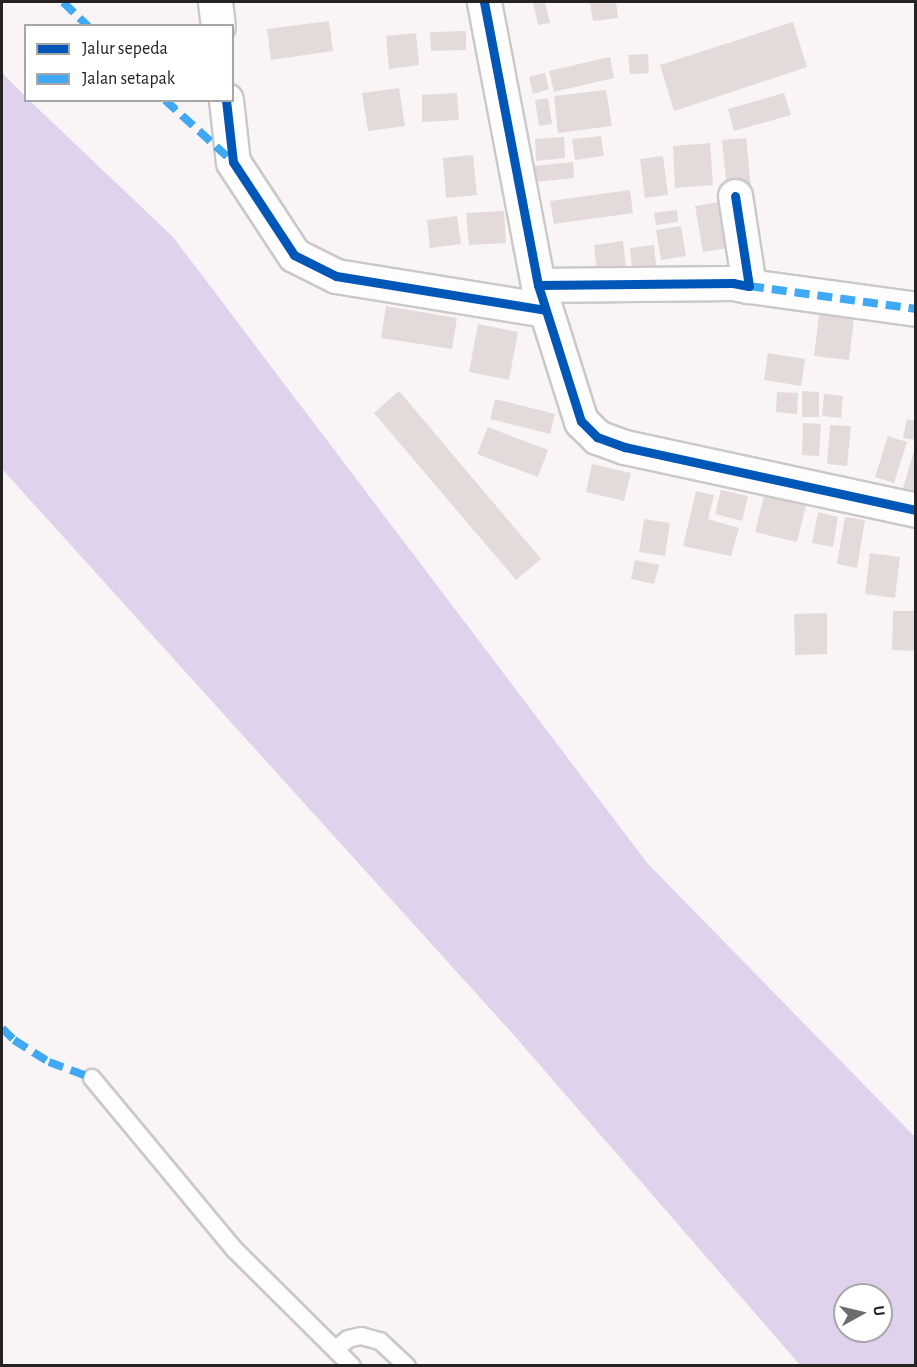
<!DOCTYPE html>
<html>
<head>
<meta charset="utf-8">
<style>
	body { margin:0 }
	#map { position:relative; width:917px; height:1367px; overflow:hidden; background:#f9f4f6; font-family:"Alegreya Sans",sans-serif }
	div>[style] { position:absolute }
	.water>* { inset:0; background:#e0d2ec }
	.building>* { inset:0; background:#e5dada }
	.roads { filter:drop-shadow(2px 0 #cbc8c9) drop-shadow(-2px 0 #cbc8c9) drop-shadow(0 2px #cbc8c9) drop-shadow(0 -2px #cbc8c9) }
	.lane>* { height:16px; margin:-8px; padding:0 8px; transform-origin:8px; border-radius:8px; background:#fefdfe }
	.street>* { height:33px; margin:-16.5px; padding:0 16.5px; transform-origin:16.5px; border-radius:16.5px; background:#fefdfe }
	.quiet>* { height:8px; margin-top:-4px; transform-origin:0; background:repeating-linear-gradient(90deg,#3fa9f5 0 15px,transparent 0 23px) }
	.cycleway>* { height:9px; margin:-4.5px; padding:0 4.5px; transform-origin:4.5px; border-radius:4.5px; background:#0057b8 }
	span { translate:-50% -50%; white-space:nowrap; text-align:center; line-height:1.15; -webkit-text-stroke:4.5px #fff; paint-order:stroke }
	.frame { position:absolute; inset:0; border:3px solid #252223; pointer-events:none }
	.legend { position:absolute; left:24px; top:24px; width:210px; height:78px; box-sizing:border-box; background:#fff; border:2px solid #a8a7a7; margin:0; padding:8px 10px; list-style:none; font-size:18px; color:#252223 }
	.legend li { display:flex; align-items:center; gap:12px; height:30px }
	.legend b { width:30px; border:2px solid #a8a7a7 }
	.north { position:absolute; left:833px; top:1283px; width:60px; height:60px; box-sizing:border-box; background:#fff; border:2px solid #a8a7a7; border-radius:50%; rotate:82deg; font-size:16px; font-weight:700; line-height:24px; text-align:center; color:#252223 }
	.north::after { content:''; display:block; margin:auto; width:21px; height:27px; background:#6f6c6d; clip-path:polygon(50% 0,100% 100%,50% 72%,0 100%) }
</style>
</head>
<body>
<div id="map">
	<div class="water">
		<div style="clip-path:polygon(evenodd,2px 73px,25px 96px,26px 100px,30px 101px,173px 237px,648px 864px,915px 1137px,915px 1365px,800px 1365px,512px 1033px,2px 469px,2px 73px,845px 1295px,881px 1295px,881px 1331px,845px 1331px,845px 1295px)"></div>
	</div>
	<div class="building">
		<div style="clip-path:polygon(533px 2px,545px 2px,550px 23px,538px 25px)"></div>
		<div style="clip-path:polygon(590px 2px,616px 2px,618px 18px,593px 21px)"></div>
		<div style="clip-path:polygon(329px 21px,333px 51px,271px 60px,267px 29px)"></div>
		<div style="clip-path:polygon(793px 22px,807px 67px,674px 111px,660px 65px)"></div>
		<div style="clip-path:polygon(466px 31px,466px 50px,431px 51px,430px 32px)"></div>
		<div style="clip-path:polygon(416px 33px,419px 65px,389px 69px,386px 36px)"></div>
		<div style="clip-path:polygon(648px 54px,649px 73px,630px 74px,628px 55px)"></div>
		<div style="clip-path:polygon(610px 57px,614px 78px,554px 92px,549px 71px)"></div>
		<div style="clip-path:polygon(545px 73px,549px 89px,533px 94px,529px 77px)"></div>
		<div style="clip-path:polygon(399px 88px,405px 126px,368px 131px,362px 93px)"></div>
		<div style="clip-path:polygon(606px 90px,612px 126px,558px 133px,554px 96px)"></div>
		<div style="clip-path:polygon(457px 93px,459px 120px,422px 122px,422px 95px)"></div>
		<div style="clip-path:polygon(784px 93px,791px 115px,734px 131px,728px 109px)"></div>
		<div style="clip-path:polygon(548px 98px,552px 124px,539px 126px,535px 100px)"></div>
		<div style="clip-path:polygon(601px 136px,604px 156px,575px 160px,572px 139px)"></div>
		<div style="clip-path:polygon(564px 137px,565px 158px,536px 161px,535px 139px)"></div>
		<div style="clip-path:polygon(746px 138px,751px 187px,727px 190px,722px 140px)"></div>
		<div style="clip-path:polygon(710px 143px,713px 185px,675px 188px,673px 146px)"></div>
		<div style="clip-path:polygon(473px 155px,477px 195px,446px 198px,443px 158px)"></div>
		<div style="clip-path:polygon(663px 156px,668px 195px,645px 198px,640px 159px)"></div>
		<div style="clip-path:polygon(573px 162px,574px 178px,535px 182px,533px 166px)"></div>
		<div style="clip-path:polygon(630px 190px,633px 213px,554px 224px,550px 201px)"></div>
		<div style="clip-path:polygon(719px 202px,728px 248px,703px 252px,695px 206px)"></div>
		<div style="clip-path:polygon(677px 210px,678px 222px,656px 225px,654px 213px)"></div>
		<div style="clip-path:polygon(504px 211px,506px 243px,469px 245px,466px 213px)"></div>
		<div style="clip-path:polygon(457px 216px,461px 244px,430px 248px,427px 220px)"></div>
		<div style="clip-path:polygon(681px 226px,686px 256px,661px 260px,656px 230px)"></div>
		<div style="clip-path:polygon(623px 241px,627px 277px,598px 280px,594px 245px)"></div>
		<div style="clip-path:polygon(654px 245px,657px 275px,633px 278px,630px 248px)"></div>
		<div style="clip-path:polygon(386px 306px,457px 318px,452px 349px,381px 338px)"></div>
		<div style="clip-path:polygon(819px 315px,854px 319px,849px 360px,814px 356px)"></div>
		<div style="clip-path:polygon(478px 324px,518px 332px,509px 380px,469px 372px)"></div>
		<div style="clip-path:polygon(768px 353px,805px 359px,801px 386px,764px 380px)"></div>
		<div style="clip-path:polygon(399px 391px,541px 559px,516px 580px,374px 413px)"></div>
		<div style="clip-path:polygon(802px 391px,819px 392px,819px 417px,802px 417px)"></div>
		<div style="clip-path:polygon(777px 392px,798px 393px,797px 414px,776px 412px)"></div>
		<div style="clip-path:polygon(824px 394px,843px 396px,841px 418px,822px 416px)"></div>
		<div style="clip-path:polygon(495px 399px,555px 414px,550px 434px,490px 419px)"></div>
		<div style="clip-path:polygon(907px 419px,916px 421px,916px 440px,903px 438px)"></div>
		<div style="clip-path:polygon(803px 423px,821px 424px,819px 456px,802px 455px)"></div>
		<div style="clip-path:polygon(830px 425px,851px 426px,847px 466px,827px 464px)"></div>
		<div style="clip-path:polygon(488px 427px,548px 450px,538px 477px,477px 454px)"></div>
		<div style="clip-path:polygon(888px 436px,907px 442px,894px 483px,875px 477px)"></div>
		<div style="clip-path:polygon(916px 444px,916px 492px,903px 488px)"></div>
		<div style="clip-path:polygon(592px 464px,631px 473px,624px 501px,586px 492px)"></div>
		<div style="clip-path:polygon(721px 490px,748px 496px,742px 521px,715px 514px)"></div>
		<div style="clip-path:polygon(696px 491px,714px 495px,708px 519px,739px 528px,731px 556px,683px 546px)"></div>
		<div style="clip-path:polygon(765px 492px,807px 502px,797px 542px,755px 532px)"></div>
		<div style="clip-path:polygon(818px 512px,838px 517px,833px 547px,812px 543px)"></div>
		<div style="clip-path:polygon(845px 517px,865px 520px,857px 568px,837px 564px)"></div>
		<div style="clip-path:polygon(644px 519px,670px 523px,665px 556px,639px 552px)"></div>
		<div style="clip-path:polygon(870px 553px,900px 557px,895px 598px,865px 594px)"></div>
		<div style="clip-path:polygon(635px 560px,659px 565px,654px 584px,631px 579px)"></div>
		<div style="clip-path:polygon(893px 611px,916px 611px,916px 651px,892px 650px)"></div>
		<div style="clip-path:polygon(827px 613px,827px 654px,795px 655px,794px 614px)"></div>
	</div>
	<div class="roads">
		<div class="lane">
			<div style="left:92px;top:1078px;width:222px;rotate:50.3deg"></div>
			<div style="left:234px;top:1249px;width:166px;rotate:44.8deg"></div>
			<div style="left:337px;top:1348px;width:14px;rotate:-39deg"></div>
			<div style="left:348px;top:1339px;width:13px;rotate:-13deg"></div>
			<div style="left:361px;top:1336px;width:20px;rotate:15deg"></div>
			<div style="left:380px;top:1341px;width:37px;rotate:43deg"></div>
		</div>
		<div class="street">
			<div style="left:215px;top:2px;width:24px;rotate:83deg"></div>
			<div style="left:484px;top:2px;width:288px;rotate:79.2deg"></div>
			<div style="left:538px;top:285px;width:143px;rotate:72.5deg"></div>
			<div style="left:581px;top:421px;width:23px;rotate:45deg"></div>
			<div style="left:597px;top:437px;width:30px;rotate:20deg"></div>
			<div style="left:625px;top:447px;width:298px;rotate:12.2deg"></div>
			<div style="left:226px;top:100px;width:62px;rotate:83.6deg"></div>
			<div style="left:233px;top:162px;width:111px;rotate:56.7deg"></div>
			<div style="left:294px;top:255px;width:47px;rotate:26.6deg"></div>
			<div style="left:336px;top:276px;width:212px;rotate:9.2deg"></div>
			<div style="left:538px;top:285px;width:195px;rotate:-0.6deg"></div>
			<div style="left:733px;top:283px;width:16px;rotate:11deg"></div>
			<div style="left:749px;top:286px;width:91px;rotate:-98.8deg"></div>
			<div style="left:749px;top:286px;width:169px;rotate:7.8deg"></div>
		</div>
	</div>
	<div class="quiet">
		<div style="left:63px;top:2px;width:35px;rotate:44deg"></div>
		<div style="left:165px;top:100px;width:91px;rotate:42.3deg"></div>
		<div style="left:749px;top:286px;width:169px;rotate:7.8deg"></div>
		<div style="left:2px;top:1028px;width:17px;rotate:45deg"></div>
		<div style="left:14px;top:1040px;width:41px;rotate:32.2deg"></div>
		<div style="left:49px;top:1062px;width:46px;rotate:20.4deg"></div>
	</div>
	<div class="cycleway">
		<div style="left:484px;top:2px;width:288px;rotate:79.2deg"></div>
		<div style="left:538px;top:285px;width:143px;rotate:72.5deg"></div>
		<div style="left:581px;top:421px;width:23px;rotate:45deg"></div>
		<div style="left:597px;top:437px;width:30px;rotate:20deg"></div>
		<div style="left:625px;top:447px;width:298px;rotate:12.2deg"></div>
		<div style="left:226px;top:100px;width:62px;rotate:83.6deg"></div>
		<div style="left:233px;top:162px;width:111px;rotate:56.7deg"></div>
		<div style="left:294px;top:255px;width:47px;rotate:26.6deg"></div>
		<div style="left:336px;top:276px;width:212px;rotate:9.2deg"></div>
		<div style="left:538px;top:285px;width:195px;rotate:-0.6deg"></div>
		<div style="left:733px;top:283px;width:16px;rotate:11deg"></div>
		<div style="left:749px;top:286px;width:91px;rotate:-98.8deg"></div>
	</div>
	<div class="frame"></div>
	<ul class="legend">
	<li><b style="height:8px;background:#0057b8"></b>Jalur sepeda</li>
	<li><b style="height:8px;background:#3fa9f5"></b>Jalan setapak</li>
	</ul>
	<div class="north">U</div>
</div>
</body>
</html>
